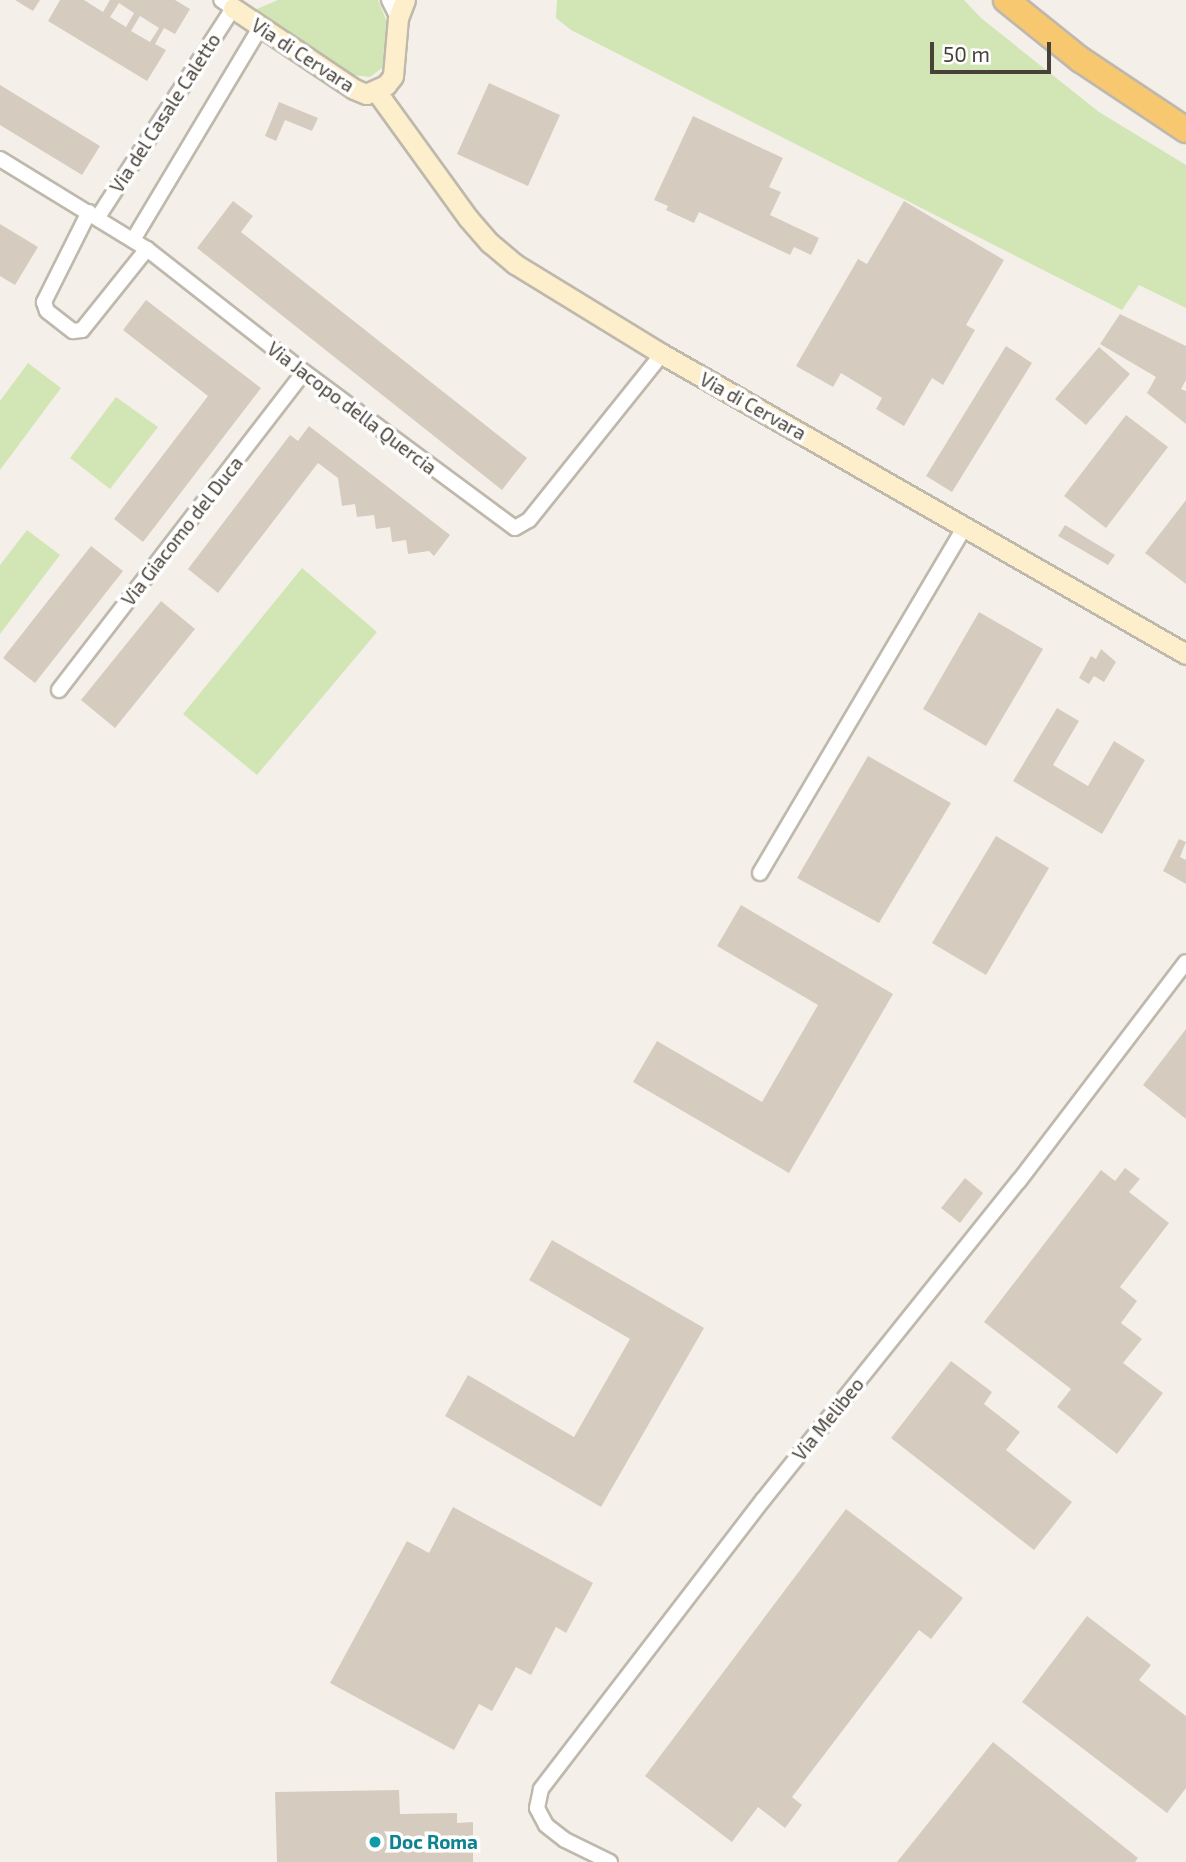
<!DOCTYPE html>
<html>
<head>
<meta charset="utf-8">
<style>
	body { margin:0 }
	#map { position:relative; width:1186px; height:1862px; overflow:hidden; background:#f4f0e9; font-family:"Exo 2",sans-serif }
	div>[style] { position:absolute }
	.green>* { inset:0; background:#d1e6b4 }
	.building>* { inset:0; background:#d5ccbf }
	.roads { filter:drop-shadow(2px 0 #bfb8ac) drop-shadow(-2px 0 #bfb8ac) drop-shadow(0 2px #bfb8ac) drop-shadow(0 -2px #bfb8ac) }
	.street>* { height:14px; margin:-7px; padding:0 7px; transform-origin:7px; border-radius:7px; background:#fff }
	.secondary>* { height:19px; margin:-9.5px; padding:0 9.5px; transform-origin:9.5px; border-radius:9.5px; background:#fdefcb }
	.highway>* { height:24px; margin:-12px; padding:0 12px; transform-origin:12px; border-radius:12px; background:#f8c870 }
	.dots>* { width:19px; height:19px; translate:-50% -50%; box-sizing:border-box; border:4px solid #fff; border-radius:50% }
	span { translate:-50% -50%; white-space:nowrap; text-align:center; line-height:1.15; -webkit-text-stroke:7px #fff; paint-order:stroke }
	.street-label { font-size:19px; color:#474138 }
	.culture-label { font-size:19px; color:#0d838f; font-weight:700 }
	.left { translate:0 -50%; text-align:left }
	.scale { position:absolute; left:930px; top:42px; width:121px; height:32px; box-sizing:border-box; border:4px solid #474138; border-top:0; padding-left:9px; font-size:21px; line-height:24px; white-space:nowrap; color:#474138; -webkit-text-stroke:5px #fff; paint-order:stroke }
</style>
</head>
<body>
<div id="map">
	<div class="green">
		<div style="clip-path:polygon(278px 0,378px 0,389px 27px,386px 61px,382px 68px,370px 77px,352px 75px,252px 11px)"></div>
		<div style="clip-path:polygon(557px 0,964px 0,981px 18px,1099px 112px,1186px 165px,1186px 308px,1139px 285px,1122px 310px,571px 30px,556px 18px)"></div>
		<div style="clip-path:polygon(28px 363px,61px 388px,0 470px,0 401px)"></div>
		<div style="clip-path:polygon(116px 397px,158px 427px,110px 489px,70px 458px)"></div>
		<div style="clip-path:polygon(27px 530px,60px 555px,0 634px,0 565px)"></div>
		<div style="clip-path:polygon(302px 568px,377px 632px,257px 775px,183px 714px)"></div>
	</div>
	<div class="building">
		<div style="clip-path:polygon(15px 0,40px 0,33px 11px)"></div>
		<div style="clip-path:polygon(evenodd,60px 0,84px 0,103px 12px,110px 0,175px 0,190px 9px,175px 34px,164px 28px,155px 44px,166px 50px,147px 81px,48px 21px,60px 0,119px 3px,134px 13px,126px 27px,110px 17px,119px 3px,60px 0,140px 16px,159px 28px,150px 42px,131px 31px,140px 16px)"></div>
		<div style="clip-path:polygon(489px 83px,560px 115px,528px 186px,457px 154px)"></div>
		<div style="clip-path:polygon(0 85px,100px 146px,82px 175px,0 125px)"></div>
		<div style="clip-path:polygon(279px 102px,318px 118px,312px 131px,285px 120px,276px 141px,265px 136px)"></div>
		<div style="clip-path:polygon(693px 116px,783px 158px,769px 187px,781px 192px,770px 215px,819px 238px,811px 255px,794px 247px,790px 255px,699px 212px,694px 223px,666px 210px,668px 206px,654px 200px)"></div>
		<div style="clip-path:polygon(233px 201px,253px 216px,241px 232px,527px 458px,502px 490px,197px 248px)"></div>
		<div style="clip-path:polygon(904px 201px,1004px 260px,966px 325px,975px 330px,943px 385px,932px 378px,904px 426px,876px 409px,882px 398px,841px 373px,833px 387px,796px 366px,858px 259px,867px 264px)"></div>
		<div style="clip-path:polygon(0 224px,38px 247px,15px 285px,0 276px)"></div>
		<div style="clip-path:polygon(146px 300px,261px 388px,143px 542px,114px 519px,208px 396px,123px 330px)"></div>
		<div style="clip-path:polygon(1120px 314px,1186px 346px,1186px 380px,1181px 389px,1186px 391px,1186px 424px,1147px 393px,1156px 377px,1100px 344px)"></div>
		<div style="clip-path:polygon(1006px 346px,1032px 363px,952px 492px,926px 476px)"></div>
		<div style="clip-path:polygon(1099px 347px,1130px 374px,1086px 425px,1055px 399px)"></div>
		<div style="clip-path:polygon(1126px 415px,1168px 447px,1106px 528px,1064px 496px)"></div>
		<div style="clip-path:polygon(309px 426px,450px 535px,434px 556px,429px 551px,408px 554px,406px 540px,392px 542px,390px 527px,376px 529px,374px 515px,357px 517px,355px 504px,342px 506px,338px 478px,318px 463px,218px 593px,188px 569px,290px 435px,298px 441px)"></div>
		<div style="clip-path:polygon(1186px 500px,1186px 584px,1145px 553px)"></div>
		<div style="clip-path:polygon(1065px 525px,1115px 555px,1108px 565px,1058px 536px)"></div>
		<div style="clip-path:polygon(91px 546px,123px 571px,35px 683px,3px 658px)"></div>
		<div style="clip-path:polygon(161px 601px,195px 629px,115px 728px,81px 700px)"></div>
		<div style="clip-path:polygon(979px 612px,1043px 649px,986px 746px,923px 709px)"></div>
		<div style="clip-path:polygon(1101px 649px,1116px 662px,1104px 682px,1094px 676px,1089px 684px,1079px 678px,1091px 656px,1096px 659px)"></div>
		<div style="clip-path:polygon(1057px 708px,1079px 721px,1053px 765px,1088px 786px,1114px 741px,1145px 760px,1102px 834px,1013px 781px)"></div>
		<div style="clip-path:polygon(868px 756px,951px 803px,879px 923px,797px 878px)"></div>
		<div style="clip-path:polygon(996px 836px,1049px 868px,986px 975px,932px 943px)"></div>
		<div style="clip-path:polygon(1179px 839px,1186px 842px,1180px 857px,1186px 860px,1186px 884px,1163px 871px)"></div>
		<div style="clip-path:polygon(741px 905px,893px 994px,789px 1173px,633px 1082px,657px 1041px,762px 1102px,818px 1005px,717px 946px)"></div>
		<div style="clip-path:polygon(1186px 1029px,1186px 1119px,1143px 1085px)"></div>
		<div style="clip-path:polygon(1125px 1168px,1140px 1179px,1129px 1192px,1169px 1223px,1120px 1287px,1137px 1301px,1121px 1323px,1142px 1339px,1123px 1363px,1163px 1393px,1117px 1454px,1057px 1407px,1071px 1389px,984px 1322px,1101px 1170px,1115px 1181px)"></div>
		<div style="clip-path:polygon(965px 1178px,983px 1193px,960px 1223px,941px 1208px)"></div>
		<div style="clip-path:polygon(552px 1240px,704px 1328px,601px 1507px,445px 1416px,468px 1375px,574px 1437px,630px 1339px,529px 1280px)"></div>
		<div style="clip-path:polygon(951px 1361px,992px 1392px,984px 1404px,1020px 1432px,1006px 1450px,1072px 1502px,1034px 1550px,891px 1438px)"></div>
		<div style="clip-path:polygon(453px 1507px,593px 1583px,566px 1633px,556px 1627px,531px 1675px,516px 1667px,492px 1711px,479px 1704px,454px 1750px,330px 1683px,407px 1541px,429px 1553px)"></div>
		<div style="clip-path:polygon(846px 1509px,963px 1598px,931px 1639px,919px 1630px,792px 1797px,802px 1805px,785px 1828px,758px 1807px,732px 1842px,645px 1776px)"></div>
		<div style="clip-path:polygon(1087px 1616px,1151px 1665px,1139px 1680px,1186px 1716px,1186px 1788px,1167px 1813px,1022px 1702px)"></div>
		<div style="clip-path:polygon(993px 1742px,1138px 1858px,1135px 1862px,897px 1862px)"></div>
		<div style="clip-path:polygon(399px 1790px,400px 1814px,457px 1813px,457px 1823px,473px 1822px,473px 1862px,277px 1862px,275px 1792px)"></div>
	</div>
	<div class="roads">
		<div class="street">
			<div style="left:389px;top:0;width:20px;rotate:63deg"></div>
			<div style="left:0;top:159px;width:172px;rotate:31.5deg"></div>
			<div style="left:147px;top:249px;width:199px;rotate:38.1deg"></div>
			<div style="left:304px;top:372px;width:262px;rotate:36.5deg"></div>
			<div style="left:515px;top:528px;width:16px;rotate:-30deg"></div>
			<div style="left:529px;top:520px;width:213px;rotate:-51.3deg"></div>
			<div style="left:89px;top:212px;width:101px;rotate:116.6deg"></div>
			<div style="left:44px;top:302px;width:9px;rotate:72deg"></div>
			<div style="left:47px;top:311px;width:33px;rotate:38deg"></div>
			<div style="left:73px;top:331px;width:9px;rotate:-6deg"></div>
			<div style="left:82px;top:330px;width:104px;rotate:-51.3deg"></div>
			<div style="left:98px;top:217px;width:249px;rotate:-57.1deg"></div>
			<div style="left:233px;top:8px;width:14px;rotate:-146deg"></div>
			<div style="left:133px;top:240px;width:247px;rotate:-59.1deg"></div>
			<div style="left:59px;top:690px;width:401px;rotate:-52.4deg"></div>
			<div style="left:760px;top:873px;width:403px;rotate:-59.4deg"></div>
			<div style="left:610px;top:1862px;width:50px;rotate:-153.9deg"></div>
			<div style="left:565px;top:1840px;width:24px;rotate:-142deg"></div>
			<div style="left:546px;top:1825px;width:19px;rotate:-118deg"></div>
			<div style="left:537px;top:1808px;width:19px;rotate:-78deg"></div>
			<div style="left:541px;top:1789px;width:364px;rotate:-52.5deg"></div>
			<div style="left:763px;top:1500px;width:409px;rotate:-51.3deg"></div>
			<div style="left:1019px;top:1181px;width:275px;rotate:-52.7deg"></div>
		</div>
		<div class="secondary">
			<div style="left:233px;top:8px;width:146px;rotate:33.8deg"></div>
			<div style="left:354px;top:89px;width:13px;rotate:23deg"></div>
			<div style="left:366px;top:94px;width:22px;rotate:-24deg"></div>
			<div style="left:386px;top:85px;width:11px;rotate:-52deg"></div>
			<div style="left:393px;top:76px;width:58px;rotate:-85.1deg"></div>
			<div style="left:398px;top:18px;width:19px;rotate:-69deg"></div>
			<div style="left:376px;top:91px;width:157px;rotate:54.1deg"></div>
			<div style="left:468px;top:218px;width:33px;rotate:49deg"></div>
			<div style="left:490px;top:243px;width:33px;rotate:40deg"></div>
			<div style="left:515px;top:264px;width:172px;rotate:31.5deg"></div>
			<div style="left:662px;top:354px;width:604px;rotate:29.79deg"></div>
		</div>
		<div class="highway">
			<div style="left:1006px;top:0;width:96px;rotate:38.7deg"></div>
			<div style="left:1081px;top:60px;width:126px;rotate:33.7deg"></div>
		</div>
	</div>
	<div class="dots">
		<div style="left:375px;top:1842px;background:#0f9aa8"></div>
	</div>
	<div class="street-label">
		<span style="left:303px;top:55px;rotate:33deg">Via di Cervara</span>
		<span style="left:165px;top:113px;rotate:-57deg">Via del Casale Caletto</span>
		<span style="left:753px;top:406px;rotate:29deg">Via di Cervara</span>
		<span style="left:352px;top:408px;rotate:37deg">Via Jacopo della Quercia</span>
		<span style="left:182px;top:531px;rotate:-52deg">Via Giacomo del Duca</span>
		<span style="left:828px;top:1419px;rotate:-51deg">Via Melibeo</span>
	</div>
	<div class="culture-label">
		<span class="left" style="left:389px;top:1842px">Doc Roma</span>
	</div>
	<div class="scale">50 m</div>
</div>
</body>
</html>
